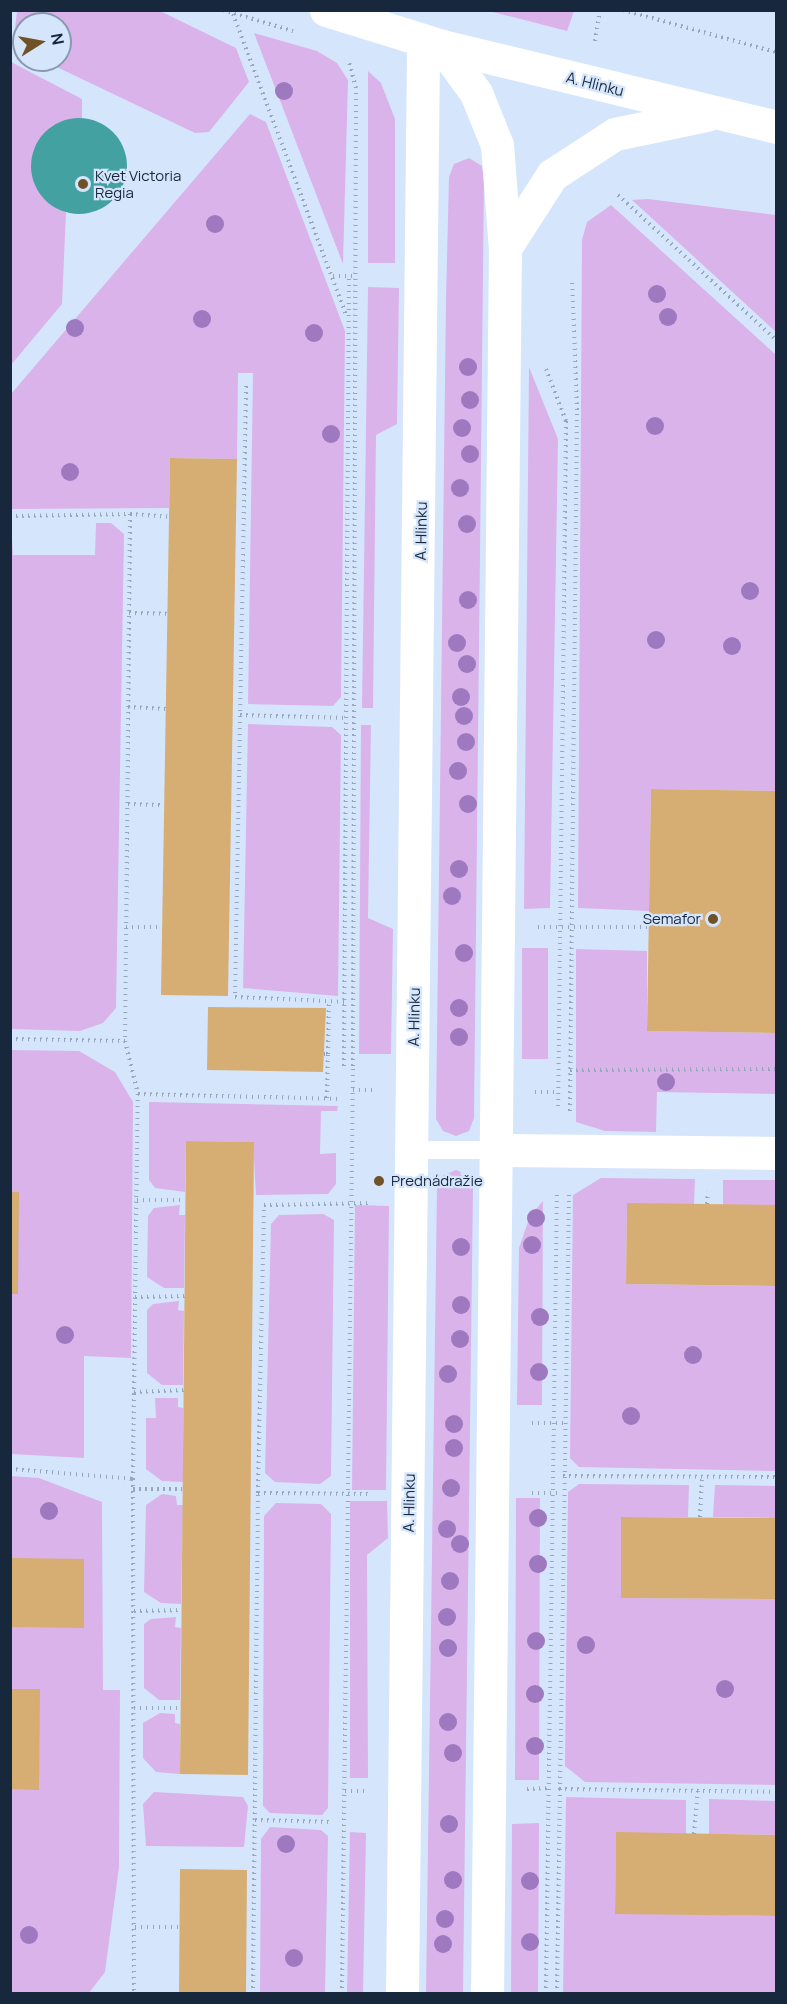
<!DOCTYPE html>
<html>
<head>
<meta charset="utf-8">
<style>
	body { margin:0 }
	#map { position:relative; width:787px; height:2004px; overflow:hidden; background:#d5e6fc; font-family:Manrope,sans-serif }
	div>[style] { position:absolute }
	.green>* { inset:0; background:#dab3eb }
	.water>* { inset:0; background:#44a1a1 }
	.round { border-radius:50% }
	.building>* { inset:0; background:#d6ad72 }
	.path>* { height:4px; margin-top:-2px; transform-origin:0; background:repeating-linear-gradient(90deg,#96a6bc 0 1.5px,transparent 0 6px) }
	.service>* { height:18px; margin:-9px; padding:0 9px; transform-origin:9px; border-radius:9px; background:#fff }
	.minor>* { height:33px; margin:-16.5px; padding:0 16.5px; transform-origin:16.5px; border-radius:16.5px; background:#fff }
	.trees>* { width:18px; height:18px; margin:-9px; border-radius:50%; background:#9e79bf }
	.dots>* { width:16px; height:16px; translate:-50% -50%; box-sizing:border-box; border:3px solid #d5e6fc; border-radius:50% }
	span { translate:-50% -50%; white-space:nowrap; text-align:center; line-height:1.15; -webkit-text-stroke:4.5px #d5e6fc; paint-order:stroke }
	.street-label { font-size:15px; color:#17273c }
	.poi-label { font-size:15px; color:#17273c }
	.left { translate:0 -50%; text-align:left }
	.right { translate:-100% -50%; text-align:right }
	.frame { position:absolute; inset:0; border:12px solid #17273c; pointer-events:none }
	.north { position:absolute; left:12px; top:12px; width:60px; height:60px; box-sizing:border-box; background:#d5e6fc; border:2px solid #899aaf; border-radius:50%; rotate:79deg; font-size:16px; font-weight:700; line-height:24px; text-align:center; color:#17273c }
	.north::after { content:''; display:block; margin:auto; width:21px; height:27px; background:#6f5225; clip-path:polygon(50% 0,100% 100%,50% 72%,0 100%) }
</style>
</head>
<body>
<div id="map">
	<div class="green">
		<div style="clip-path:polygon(17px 11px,160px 11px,236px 48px,249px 82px,209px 132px,195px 133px,42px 60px,60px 60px,60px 24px,24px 24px,24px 51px,13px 46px)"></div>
		<div style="clip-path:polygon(489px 11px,573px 10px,574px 11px,567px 31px)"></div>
		<div style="clip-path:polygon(254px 33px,317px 51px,337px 63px,348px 80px,343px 264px)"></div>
		<div style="clip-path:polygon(11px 62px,82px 99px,82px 118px,52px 126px,34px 149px,31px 164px,51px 205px,66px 212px,62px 304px,11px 365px)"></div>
		<div style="clip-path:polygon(368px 71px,381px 83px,395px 119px,395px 263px,368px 263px)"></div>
		<div style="clip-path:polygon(250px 114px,266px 122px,345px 331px,341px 697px,333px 706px,248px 704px,253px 373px,238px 373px,237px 459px,170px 458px,169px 508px,11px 509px,11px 394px)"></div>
		<div style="clip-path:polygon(469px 158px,482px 166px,484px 178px,474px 1118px,469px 1131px,456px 1136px,443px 1131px,436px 1119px,446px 299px,449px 177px,454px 164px)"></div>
		<div style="clip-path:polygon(648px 199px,776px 215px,776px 332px,632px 200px)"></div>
		<div style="clip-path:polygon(611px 205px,776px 355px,776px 791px,651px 789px,649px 911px,578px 908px,582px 240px,587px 222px)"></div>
		<div style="clip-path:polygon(368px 287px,399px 288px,397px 424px,376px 435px,373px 708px,362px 708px)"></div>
		<div style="clip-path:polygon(529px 367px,558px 439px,550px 908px,524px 909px)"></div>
		<div style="clip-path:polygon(11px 523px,13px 555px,95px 555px,96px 523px,111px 523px,124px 534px,116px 1008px,103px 1023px,80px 1031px,11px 1029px)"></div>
		<div style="clip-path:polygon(248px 724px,332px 727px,341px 735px,338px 996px,243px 988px)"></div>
		<div style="clip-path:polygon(361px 725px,371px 725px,368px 918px,393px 929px,391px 1054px,359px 1054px)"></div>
		<div style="clip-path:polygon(522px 948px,548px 948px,548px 1059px,522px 1059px)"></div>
		<div style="clip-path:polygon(576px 949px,647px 951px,647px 1031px,776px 1033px,776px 1094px,657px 1092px,656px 1132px,605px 1131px,576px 1122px)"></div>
		<div style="clip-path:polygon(11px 1050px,79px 1051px,115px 1072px,133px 1102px,131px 1358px,84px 1356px,84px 1458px,11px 1454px)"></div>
		<div style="clip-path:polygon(149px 1102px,338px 1106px,337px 1111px,321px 1111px,320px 1154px,336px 1153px,336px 1184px,328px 1194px,256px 1195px,253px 1142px,186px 1141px,185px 1192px,155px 1188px,149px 1180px)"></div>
		<div style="clip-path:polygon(456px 1170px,468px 1175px,473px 1188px,463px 1993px,426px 1994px,437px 1188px,442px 1176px)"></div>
		<div style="clip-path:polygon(601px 1178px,695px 1179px,694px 1204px,627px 1204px,626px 1284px,776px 1286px,776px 1471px,579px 1467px,570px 1458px,573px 1195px)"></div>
		<div style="clip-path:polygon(723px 1180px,776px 1180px,776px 1205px,723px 1205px)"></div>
		<div style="clip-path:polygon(543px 1201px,542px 1405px,517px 1405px,519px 1248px,530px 1216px)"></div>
		<div style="clip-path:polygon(180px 1205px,179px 1215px,185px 1215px,184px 1288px,164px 1288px,147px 1277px,148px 1216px,154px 1208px)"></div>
		<div style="clip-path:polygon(355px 1205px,389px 1206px,386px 1490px,352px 1490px)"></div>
		<div style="clip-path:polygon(323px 1214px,334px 1220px,331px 1476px,320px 1484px,275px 1482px,265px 1473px,271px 1224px,279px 1215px)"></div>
		<div style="clip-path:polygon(179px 1301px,178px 1310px,184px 1311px,183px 1385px,162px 1385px,147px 1373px,147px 1310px,153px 1304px)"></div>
		<div style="clip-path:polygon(155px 1398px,178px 1398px,178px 1407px,183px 1408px,183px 1482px,162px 1481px,146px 1469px,146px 1418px,156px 1418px)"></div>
		<div style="clip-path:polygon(10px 1476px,39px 1478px,102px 1502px,103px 1690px,120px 1690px,119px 1867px,105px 1972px,89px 1993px,11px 1993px)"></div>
		<div style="clip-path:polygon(579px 1484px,689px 1485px,688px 1517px,621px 1517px,621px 1598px,776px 1599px,776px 1785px,585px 1782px,565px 1766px,568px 1492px)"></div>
		<div style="clip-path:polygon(715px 1485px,776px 1486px,776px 1518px,713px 1517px)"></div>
		<div style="clip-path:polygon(162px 1494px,176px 1496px,177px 1505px,183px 1505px,181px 1604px,161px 1603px,144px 1592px,146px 1505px)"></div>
		<div style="clip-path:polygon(516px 1498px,540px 1498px,539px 1780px,515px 1780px)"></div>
		<div style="clip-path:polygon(350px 1501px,387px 1501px,388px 1538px,367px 1555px,368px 1778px,350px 1778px)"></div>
		<div style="clip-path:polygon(276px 1503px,321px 1504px,331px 1514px,328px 1808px,322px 1815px,270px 1813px,263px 1806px,264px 1516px)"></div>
		<div style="clip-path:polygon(176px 1617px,175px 1627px,181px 1628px,180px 1700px,159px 1700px,144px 1688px,144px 1624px,151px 1619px)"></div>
		<div style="clip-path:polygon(160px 1713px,175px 1714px,175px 1723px,180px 1724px,180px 1774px,156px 1772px,143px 1758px,143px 1723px)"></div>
		<div style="clip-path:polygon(154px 1792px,243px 1797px,248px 1806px,244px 1847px,146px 1846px,143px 1804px)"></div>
		<div style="clip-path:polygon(566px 1797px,686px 1800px,686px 1834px,616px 1833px,615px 1913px,776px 1916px,776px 1993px,563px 1994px)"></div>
		<div style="clip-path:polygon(709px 1799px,776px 1801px,776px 1835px,709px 1834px)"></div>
		<div style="clip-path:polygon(539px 1823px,538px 1993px,511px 1993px,512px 1824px)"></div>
		<div style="clip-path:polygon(270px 1827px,321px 1830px,328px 1836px,325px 1993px,260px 1993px,261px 1839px)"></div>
		<div style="clip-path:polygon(350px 1832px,366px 1833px,363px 1993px,347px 1993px)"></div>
	</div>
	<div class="water">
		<div class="round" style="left:31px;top:118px;width:96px;height:96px"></div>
	</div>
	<div class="building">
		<div style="clip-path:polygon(170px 458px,237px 459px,228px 996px,161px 995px)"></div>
		<div style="clip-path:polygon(651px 789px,776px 791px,776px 1033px,647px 1031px)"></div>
		<div style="clip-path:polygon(208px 1007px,326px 1008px,323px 1072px,207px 1070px)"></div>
		<div style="clip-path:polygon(186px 1141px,254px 1142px,248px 1775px,180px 1774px)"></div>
		<div style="clip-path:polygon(10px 1192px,19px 1192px,18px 1294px,10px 1294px)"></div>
		<div style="clip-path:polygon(627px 1203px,776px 1205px,776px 1286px,626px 1284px)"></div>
		<div style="clip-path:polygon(621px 1517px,776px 1518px,776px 1599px,621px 1598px)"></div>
		<div style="clip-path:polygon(10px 1558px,84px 1559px,84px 1628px,10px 1627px)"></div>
		<div style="clip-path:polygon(10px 1689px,40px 1689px,39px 1790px,10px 1789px)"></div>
		<div style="clip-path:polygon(616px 1832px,776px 1835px,776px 1916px,615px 1914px)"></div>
		<div style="clip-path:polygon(180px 1869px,247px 1870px,246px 1994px,179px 1994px)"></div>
	</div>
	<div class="path">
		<div style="left:223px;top:10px;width:73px;rotate:16.7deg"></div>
		<div style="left:623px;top:10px;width:159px;rotate:15.4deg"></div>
		<div style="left:233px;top:14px;width:322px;rotate:69.4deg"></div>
		<div style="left:595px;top:41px;width:31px;rotate:-81deg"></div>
		<div style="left:618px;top:195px;width:214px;rotate:42.5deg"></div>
		<div style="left:333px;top:276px;width:23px"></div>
		<div style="left:546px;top:369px;width:56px;rotate:69deg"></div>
		<div style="left:566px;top:421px;width:690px;rotate:90.66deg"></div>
		<div style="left:246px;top:386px;width:611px;rotate:91.03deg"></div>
		<div style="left:235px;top:997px;width:111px;rotate:2.6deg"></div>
		<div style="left:130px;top:514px;width:39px;rotate:4deg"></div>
		<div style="left:10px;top:516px;width:120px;rotate:-1deg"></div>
		<div style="left:130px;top:514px;width:527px;rotate:90.54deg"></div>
		<div style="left:129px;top:613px;width:39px;rotate:1deg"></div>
		<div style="left:128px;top:707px;width:38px;rotate:3deg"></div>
		<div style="left:240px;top:715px;width:106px;rotate:1.6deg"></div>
		<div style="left:128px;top:804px;width:36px;rotate:2deg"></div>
		<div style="left:126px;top:927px;width:36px"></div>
		<div style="left:538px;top:927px;width:111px"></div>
		<div style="left:10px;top:1039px;width:115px;rotate:1deg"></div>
		<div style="left:125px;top:1041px;width:55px;rotate:76.2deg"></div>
		<div style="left:138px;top:1094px;width:204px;rotate:1.4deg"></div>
		<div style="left:324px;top:1054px;width:4px"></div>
		<div style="left:328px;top:1054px;width:52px;rotate:-88.9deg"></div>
		<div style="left:344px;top:1066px;width:789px;rotate:-89.64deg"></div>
		<div style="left:570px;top:1070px;width:206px;rotate:-0.3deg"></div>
		<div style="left:353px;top:1090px;width:19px"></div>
		<div style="left:535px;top:1092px;width:24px"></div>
		<div style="left:327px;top:1098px;width:44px;rotate:-88.7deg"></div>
		<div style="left:570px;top:1111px;width:701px;rotate:-89.43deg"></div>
		<div style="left:577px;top:410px;width:131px;rotate:-92.2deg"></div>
		<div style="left:137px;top:1200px;width:48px"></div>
		<div style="left:707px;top:1204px;width:12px;rotate:-85deg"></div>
		<div style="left:135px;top:1297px;width:50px;rotate:-1.1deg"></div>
		<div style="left:134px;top:1392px;width:50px;rotate:-2.3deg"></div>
		<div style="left:532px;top:1423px;width:33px"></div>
		<div style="left:10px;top:1469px;width:123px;rotate:4.6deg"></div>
		<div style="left:133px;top:1479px;width:385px;rotate:-89.3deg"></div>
		<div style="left:563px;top:1476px;width:213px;rotate:0.3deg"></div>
		<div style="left:133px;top:1479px;width:515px;rotate:89.89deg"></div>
		<div style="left:133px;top:1489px;width:50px"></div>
		<div style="left:258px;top:1493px;width:288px;rotate:-88.8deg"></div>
		<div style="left:264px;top:1205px;width:107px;rotate:-1.1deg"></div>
		<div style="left:532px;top:1493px;width:30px"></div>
		<div style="left:700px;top:1517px;width:40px;rotate:-87.1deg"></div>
		<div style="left:134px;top:1611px;width:48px;rotate:-1.2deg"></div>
		<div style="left:134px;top:1708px;width:46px"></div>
		<div style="left:527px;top:1789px;width:21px;rotate:-3deg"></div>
		<div style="left:559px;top:1789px;width:217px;rotate:0.8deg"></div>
		<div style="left:345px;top:1791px;width:19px"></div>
		<div style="left:255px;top:1820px;width:77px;rotate:1.5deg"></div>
		<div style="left:694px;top:1834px;width:43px;rotate:-84.7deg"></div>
		<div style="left:135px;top:1927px;width:44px"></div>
		<div style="left:253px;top:1994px;width:501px;rotate:-89.43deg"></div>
		<div style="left:258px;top:1493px;width:111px;rotate:0.5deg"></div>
		<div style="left:342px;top:1994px;width:928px;rotate:-89.32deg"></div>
		<div style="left:353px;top:1066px;width:978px;rotate:-89.82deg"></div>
		<div style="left:356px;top:88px;width:28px;rotate:-105deg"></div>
		<div style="left:546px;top:1994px;width:804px;rotate:-89.22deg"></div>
		<div style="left:557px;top:1994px;width:804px;rotate:-89.14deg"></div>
	</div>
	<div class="service">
		<div style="left:413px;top:1150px;width:84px"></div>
	</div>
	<div class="minor">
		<div style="left:326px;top:10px;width:121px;rotate:17.2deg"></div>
		<div style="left:442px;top:46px;width:344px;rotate:13.6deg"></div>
		<div style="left:442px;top:46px;width:58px;rotate:54.1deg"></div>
		<div style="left:476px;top:93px;width:56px;rotate:68deg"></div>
		<div style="left:497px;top:145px;width:103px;rotate:85.6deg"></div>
		<div style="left:505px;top:248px;width:1746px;rotate:90.59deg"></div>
		<div style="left:505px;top:248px;width:87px;rotate:-57.2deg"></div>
		<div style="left:552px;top:175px;width:75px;rotate:-33.1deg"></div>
		<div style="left:615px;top:134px;width:94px;rotate:-11.7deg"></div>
		<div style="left:497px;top:1150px;width:279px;rotate:0.6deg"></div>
		<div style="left:402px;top:1994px;width:1953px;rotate:-89.38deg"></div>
	</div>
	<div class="trees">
		<div style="left:284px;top:91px"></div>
		<div style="left:215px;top:224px"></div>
		<div style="left:657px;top:294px"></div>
		<div style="left:668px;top:317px"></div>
		<div style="left:202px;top:319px"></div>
		<div style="left:75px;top:328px"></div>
		<div style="left:314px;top:333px"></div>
		<div style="left:468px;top:367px"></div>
		<div style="left:470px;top:400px"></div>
		<div style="left:655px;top:426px"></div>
		<div style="left:462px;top:428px"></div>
		<div style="left:331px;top:434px"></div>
		<div style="left:470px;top:454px"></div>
		<div style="left:70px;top:472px"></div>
		<div style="left:460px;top:488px"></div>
		<div style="left:467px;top:524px"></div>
		<div style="left:750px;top:591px"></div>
		<div style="left:468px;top:600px"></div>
		<div style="left:656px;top:640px"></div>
		<div style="left:457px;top:643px"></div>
		<div style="left:732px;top:646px"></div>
		<div style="left:467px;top:664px"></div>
		<div style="left:461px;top:697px"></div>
		<div style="left:464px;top:716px"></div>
		<div style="left:466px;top:742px"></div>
		<div style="left:458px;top:771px"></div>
		<div style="left:468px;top:804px"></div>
		<div style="left:459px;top:869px"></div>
		<div style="left:452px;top:896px"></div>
		<div style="left:464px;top:953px"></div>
		<div style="left:459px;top:1008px"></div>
		<div style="left:459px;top:1037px"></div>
		<div style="left:666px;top:1082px"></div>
		<div style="left:536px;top:1218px"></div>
		<div style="left:532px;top:1245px"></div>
		<div style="left:461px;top:1247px"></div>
		<div style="left:461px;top:1305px"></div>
		<div style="left:540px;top:1317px"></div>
		<div style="left:65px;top:1335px"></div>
		<div style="left:460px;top:1339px"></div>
		<div style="left:693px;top:1355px"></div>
		<div style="left:539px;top:1372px"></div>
		<div style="left:448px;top:1374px"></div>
		<div style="left:631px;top:1416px"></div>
		<div style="left:454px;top:1424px"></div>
		<div style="left:454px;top:1448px"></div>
		<div style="left:451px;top:1488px"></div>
		<div style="left:49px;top:1511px"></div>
		<div style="left:538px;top:1518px"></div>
		<div style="left:447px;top:1529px"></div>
		<div style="left:460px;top:1544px"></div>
		<div style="left:538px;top:1564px"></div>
		<div style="left:450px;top:1581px"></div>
		<div style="left:447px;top:1617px"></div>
		<div style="left:536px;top:1641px"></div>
		<div style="left:586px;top:1645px"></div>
		<div style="left:448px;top:1648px"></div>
		<div style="left:725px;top:1689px"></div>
		<div style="left:535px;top:1694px"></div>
		<div style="left:448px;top:1722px"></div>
		<div style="left:535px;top:1746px"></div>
		<div style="left:453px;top:1753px"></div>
		<div style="left:449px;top:1824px"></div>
		<div style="left:286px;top:1844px"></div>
		<div style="left:453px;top:1880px"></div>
		<div style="left:530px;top:1881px"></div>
		<div style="left:445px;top:1919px"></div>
		<div style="left:29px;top:1935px"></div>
		<div style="left:530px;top:1942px"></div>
		<div style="left:443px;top:1944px"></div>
		<div style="left:294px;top:1958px"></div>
	</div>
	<div class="dots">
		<div style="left:83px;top:184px;background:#6f5225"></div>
		<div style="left:713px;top:919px;background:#6f5225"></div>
		<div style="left:379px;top:1181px;background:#6f5225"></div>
	</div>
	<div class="street-label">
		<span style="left:595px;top:84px;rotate:14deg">A. Hlinku</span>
		<span style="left:421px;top:531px;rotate:-89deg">A. Hlinku</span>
		<span style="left:414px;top:1017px;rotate:-89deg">A. Hlinku</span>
		<span style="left:409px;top:1503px;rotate:-89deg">A. Hlinku</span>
	</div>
	<div class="poi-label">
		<span class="left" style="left:95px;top:184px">Kvet Victoria<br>Regia</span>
		<span class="right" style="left:701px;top:919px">Semafor</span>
		<span class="left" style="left:391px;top:1181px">Prednádražie</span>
	</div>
	<div class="frame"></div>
	<div class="north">N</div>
</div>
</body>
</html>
